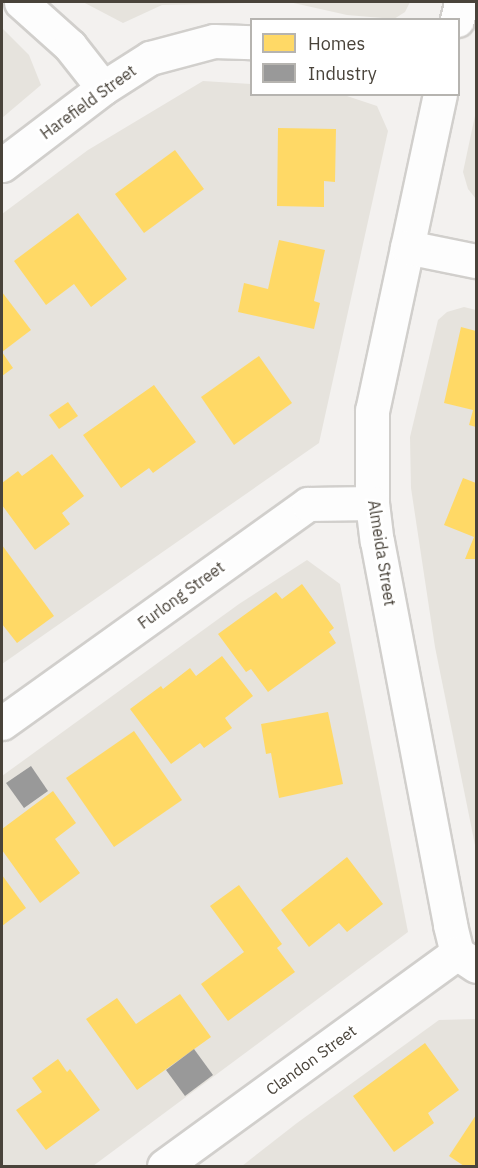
<!DOCTYPE html>
<html>
<head>
<meta charset="utf-8">
<style>
	body { margin:0 }
	#map { position:relative; width:478px; height:1168px; overflow:hidden; background:#f3f1ef; font-family:"IBM Plex Sans",sans-serif }
	div>[style] { position:absolute }
	.residential>* { inset:0; background:#e6e3dd }
	.homes>* { inset:0; background:#ffd966 }
	.industry>* { inset:0; background:#999 }
	.roads { filter:drop-shadow(2px 0 #d1cfcc) drop-shadow(-2px 0 #d1cfcc) drop-shadow(0 2px #d1cfcc) drop-shadow(0 -2px #d1cfcc) }
	.minor>* { height:33px; margin:-16.5px; padding:0 16.5px; transform-origin:16.5px; border-radius:16.5px; background:#fdfdfd }
	span { translate:-50% -50%; white-space:nowrap; text-align:center; line-height:1.15; -webkit-text-stroke:6px #fff; paint-order:stroke }
	.street-label { font-size:16px; color:#49433a }
	.frame { position:absolute; inset:0; border:3px solid #49433a; pointer-events:none }
	.legend { position:absolute; left:250px; top:18px; width:210px; height:78px; box-sizing:border-box; background:#fff; border:2px solid #b6b4b0; margin:0; padding:8px 10px; list-style:none; font-size:18px; color:#49433a }
	.legend li { display:flex; align-items:center; gap:12px; height:30px }
	.legend b { width:30px; border:2px solid #b6b4b0 }
</style>
</head>
<body>
<div id="map">
	<div class="residential">
		<div style="clip-path:polygon(83px 2px,410px 2px,405px 12px,394px 19px,347px 15px,289px 2px,162px 5px,123px 23px)"></div>
		<div style="clip-path:polygon(2px 28px,29px 55px,41px 85px,2px 118px)"></div>
		<div style="clip-path:polygon(203px 81px,251px 84px,252px 94px,344px 95px,377px 106px,388px 131px,319px 443px,2px 664px,2px 214px,88px 150px)"></div>
		<div style="clip-path:polygon(476px 111px,476px 199px,468px 189px,463px 172px)"></div>
		<div style="clip-path:polygon(464px 307px,476px 310px,476px 850px,435px 647px,411px 488px,410px 437px,438px 320px,447px 312px)"></div>
		<div style="clip-path:polygon(307px 560px,340px 584px,408px 932px,93px 1166px,2px 1166px,2px 776px,239px 604px)"></div>
		<div style="clip-path:polygon(476px 1019px,476px 1166px,242px 1166px,297px 1123px,439px 1020px)"></div>
	</div>
	<div class="homes">
		<div style="clip-path:polygon(278px 128px,336px 129px,335px 182px,324px 181px,324px 207px,277px 206px)"></div>
		<div style="clip-path:polygon(175px 150px,204px 189px,144px 233px,115px 194px)"></div>
		<div style="clip-path:polygon(78px 213px,127px 279px,91px 307px,74px 284px,46px 305px,14px 261px)"></div>
		<div style="clip-path:polygon(279px 240px,325px 250px,314px 301px,320px 303px,314px 329px,238px 312px,244px 283px,268px 289px)"></div>
		<div style="clip-path:polygon(2px 292px,31px 330px,2px 352px)"></div>
		<div style="clip-path:polygon(461px 327px,476px 331px,476px 427px,469px 425px,473px 410px,444px 403px)"></div>
		<div style="clip-path:polygon(2px 352px,13px 368px,2px 376px)"></div>
		<div style="clip-path:polygon(259px 356px,292px 403px,234px 445px,201px 397px)"></div>
		<div style="clip-path:polygon(154px 385px,196px 442px,153px 473px,149px 468px,121px 488px,83px 435px)"></div>
		<div style="clip-path:polygon(68px 402px,78px 416px,59px 429px,49px 415px)"></div>
		<div style="clip-path:polygon(52px 454px,84px 496px,62px 513px,70px 524px,35px 550px,2px 505px,2px 483px,18px 471px,22px 476px)"></div>
		<div style="clip-path:polygon(463px 478px,476px 483px,476px 559px,465px 559px,474px 537px,444px 525px)"></div>
		<div style="clip-path:polygon(2px 545px,54px 616px,17px 643px,2px 624px)"></div>
		<div style="clip-path:polygon(302px 584px,334px 628px,329px 632px,336px 643px,268px 692px,251px 669px,246px 672px,218px 634px,276px 592px,282px 599px)"></div>
		<div style="clip-path:polygon(222px 656px,253px 696px,225px 718px,232px 728px,204px 748px,200px 743px,171px 764px,130px 709px,161px 686px,163px 689px,190px 668px,196px 676px)"></div>
		<div style="clip-path:polygon(328px 712px,343px 784px,279px 798px,271px 753px,266px 754px,261px 724px)"></div>
		<div style="clip-path:polygon(134px 731px,182px 800px,114px 847px,66px 778px)"></div>
		<div style="clip-path:polygon(53px 791px,76px 823px,55px 839px,80px 873px,40px 903px,2px 850px,2px 829px)"></div>
		<div style="clip-path:polygon(347px 857px,383px 904px,347px 932px,339px 923px,309px 947px,281px 910px)"></div>
		<div style="clip-path:polygon(2px 875px,26px 908px,2px 926px)"></div>
		<div style="clip-path:polygon(239px 885px,282px 944px,277px 948px,295px 972px,228px 1021px,201px 984px,244px 952px,210px 906px)"></div>
		<div style="clip-path:polygon(180px 994px,211px 1037px,137px 1090px,86px 1019px,117px 998px,136px 1024px)"></div>
		<div style="clip-path:polygon(425px 1043px,459px 1090px,428px 1113px,434px 1123px,394px 1152px,353px 1096px)"></div>
		<div style="clip-path:polygon(58px 1059px,67px 1072px,70px 1069px,100px 1110px,46px 1150px,16px 1110px,42px 1092px,32px 1078px)"></div>
		<div style="clip-path:polygon(476px 1115px,476px 1166px,464px 1166px,449px 1156px)"></div>
	</div>
	<div class="industry">
		<div style="clip-path:polygon(31px 766px,48px 791px,24px 808px,6px 783px)"></div>
		<div style="clip-path:polygon(194px 1049px,213px 1075px,185px 1096px,166px 1070px)"></div>
	</div>
	<div class="roads">
		<div class="minor">
			<div style="left:21px;top:2px;width:66px;rotate:41.9deg"></div>
			<div style="left:70px;top:46px;width:53px;rotate:51.8deg"></div>
			<div style="left:457px;top:20px;width:18px;rotate:-77deg"></div>
			<div style="left:440px;top:94px;width:323px;rotate:102.1deg"></div>
			<div style="left:372px;top:410px;width:93px;rotate:90deg"></div>
			<div style="left:372px;top:503px;width:38px;rotate:83deg"></div>
			<div style="left:377px;top:541px;width:391px;rotate:79.2deg"></div>
			<div style="left:450px;top:925px;width:29px;rotate:76deg"></div>
			<div style="left:457px;top:953px;width:23px;rotate:34deg"></div>
			<div style="left:2px;top:165px;width:127px;rotate:-37.3deg"></div>
			<div style="left:103px;top:88px;width:56px;rotate:-32.6deg"></div>
			<div style="left:150px;top:58px;width:66px;rotate:-14.9deg"></div>
			<div style="left:214px;top:41px;width:38px;rotate:2deg"></div>
			<div style="left:407px;top:247px;width:70px;rotate:11.5deg"></div>
			<div style="left:2px;top:723px;width:376px;rotate:-35.6deg"></div>
			<div style="left:308px;top:504px;width:64px;rotate:-0.9deg"></div>
			<div style="left:164px;top:1166px;width:362px;rotate:-36deg"></div>
		</div>
	</div>
	<div class="street-label">
		<span style="left:88px;top:102px;rotate:-36deg">Harefield Street</span>
		<span style="left:382px;top:553px;rotate:81deg">Almeida Street</span>
		<span style="left:181px;top:595px;rotate:-36deg">Furlong Street</span>
		<span style="left:311px;top:1060px;rotate:-36deg">Clandon Street</span>
	</div>
	<div class="frame"></div>
	<ul class="legend">
	<li><b style="height:16px;background:#ffd966"></b>Homes</li>
	<li><b style="height:16px;background:#999"></b>Industry</li>
	</ul>
</div>
</body>
</html>
